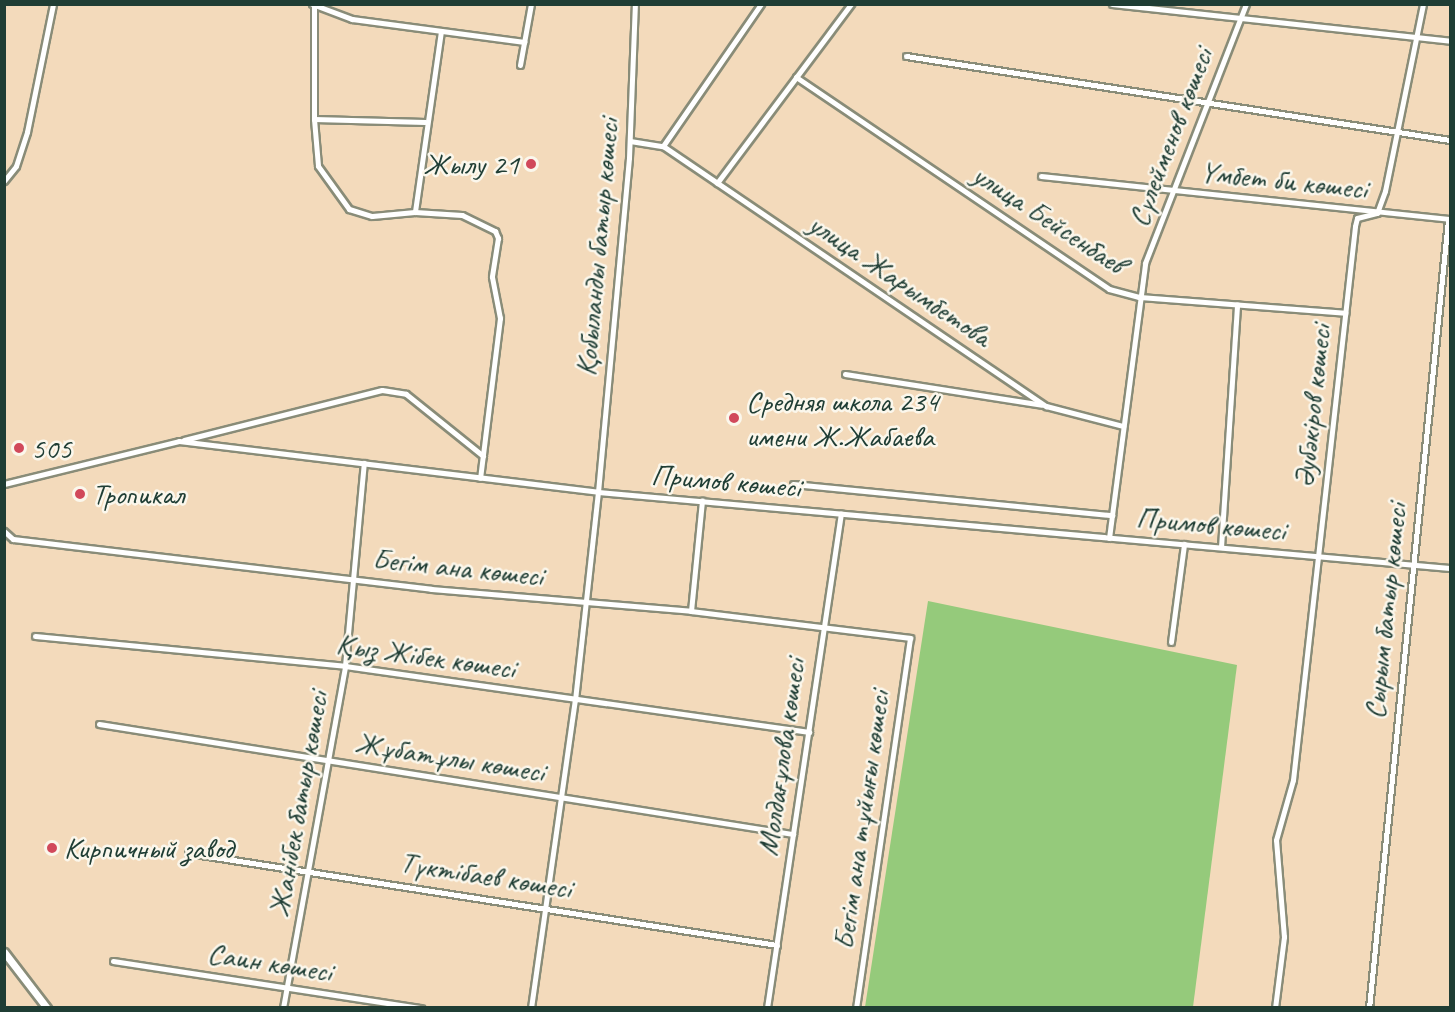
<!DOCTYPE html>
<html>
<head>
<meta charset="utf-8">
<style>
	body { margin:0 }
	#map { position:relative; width:1455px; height:1012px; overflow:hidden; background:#f3dabb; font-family:Caveat,sans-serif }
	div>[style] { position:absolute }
	.green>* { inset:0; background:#95ca7b }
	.roads { filter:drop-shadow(2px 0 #898c78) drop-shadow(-2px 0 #898c78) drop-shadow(0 2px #898c78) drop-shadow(0 -2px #898c78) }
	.minor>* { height:5px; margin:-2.5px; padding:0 2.5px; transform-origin:2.5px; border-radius:2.5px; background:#fff }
	.tertiary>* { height:7px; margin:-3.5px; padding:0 3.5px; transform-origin:3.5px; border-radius:3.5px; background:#fff }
	.dots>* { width:16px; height:16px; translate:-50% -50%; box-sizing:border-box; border:3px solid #fbf7ec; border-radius:50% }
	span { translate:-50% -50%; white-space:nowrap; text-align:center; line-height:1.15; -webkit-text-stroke:5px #fbf7ec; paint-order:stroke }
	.street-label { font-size:30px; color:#1f3d34 }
	.poi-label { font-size:30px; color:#1f3d34 }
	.right { translate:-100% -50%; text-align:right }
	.left { translate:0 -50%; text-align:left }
	.frame { position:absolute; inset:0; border:6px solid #1f3d34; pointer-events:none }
</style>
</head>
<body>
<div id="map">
	<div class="green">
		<div style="clip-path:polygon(928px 601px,1237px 665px,1193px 1007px,865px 1007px)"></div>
	</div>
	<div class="roads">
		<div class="minor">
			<div style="left:312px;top:4px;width:43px;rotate:20.6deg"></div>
			<div style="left:352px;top:19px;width:174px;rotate:7.6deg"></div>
			<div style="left:1112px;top:4px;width:340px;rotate:6.2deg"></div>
			<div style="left:314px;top:6px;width:113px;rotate:90deg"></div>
			<div style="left:314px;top:119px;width:111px;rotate:1.5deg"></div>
			<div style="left:441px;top:31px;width:183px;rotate:98.2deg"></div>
			<div style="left:415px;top:212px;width:47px;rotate:3.7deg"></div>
			<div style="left:462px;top:215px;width:37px;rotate:26deg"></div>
			<div style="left:495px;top:231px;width:8px;rotate:67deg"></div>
			<div style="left:498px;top:238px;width:39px;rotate:99deg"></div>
			<div style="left:492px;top:277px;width:42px;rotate:79deg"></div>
			<div style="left:500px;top:318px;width:161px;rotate:97.1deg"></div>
			<div style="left:906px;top:56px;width:550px;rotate:8.78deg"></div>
			<div style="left:520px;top:65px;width:62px;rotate:-79.8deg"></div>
			<div style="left:796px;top:77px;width:378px;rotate:34.1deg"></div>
			<div style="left:1109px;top:289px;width:31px;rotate:15deg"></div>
			<div style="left:1139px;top:297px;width:207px;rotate:4.4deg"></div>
			<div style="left:314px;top:119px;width:47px;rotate:85.1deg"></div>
			<div style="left:318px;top:166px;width:53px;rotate:54.2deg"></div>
			<div style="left:349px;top:209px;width:24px;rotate:17deg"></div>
			<div style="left:372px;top:216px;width:43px;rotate:-5.3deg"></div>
			<div style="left:630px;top:141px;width:33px;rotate:9deg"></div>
			<div style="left:663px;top:146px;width:173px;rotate:-55.4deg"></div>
			<div style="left:663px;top:146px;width:463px;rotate:34.2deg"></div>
			<div style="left:1046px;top:406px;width:80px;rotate:14.6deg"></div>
			<div style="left:1041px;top:176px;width:410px;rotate:6deg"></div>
			<div style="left:4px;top:181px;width:19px;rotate:-51deg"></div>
			<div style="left:16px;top:166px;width:36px;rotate:-72deg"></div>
			<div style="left:27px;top:132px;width:131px;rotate:-78.5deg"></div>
			<div style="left:717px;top:183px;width:224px;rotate:-53.2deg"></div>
			<div style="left:845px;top:374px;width:199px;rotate:8.9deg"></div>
			<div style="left:184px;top:440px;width:204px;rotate:-14.2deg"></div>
			<div style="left:382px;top:390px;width:24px;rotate:9deg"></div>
			<div style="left:406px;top:394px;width:99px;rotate:38.8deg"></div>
			<div style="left:4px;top:484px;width:180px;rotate:-13.8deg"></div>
			<div style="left:179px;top:441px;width:422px;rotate:6.9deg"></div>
			<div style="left:598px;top:492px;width:855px;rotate:5.1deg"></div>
			<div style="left:793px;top:484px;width:321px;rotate:5.6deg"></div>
			<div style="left:4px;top:531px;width:12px;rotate:42deg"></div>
			<div style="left:13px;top:539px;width:421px;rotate:6.8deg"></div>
			<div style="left:431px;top:589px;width:261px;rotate:4.8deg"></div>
			<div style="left:691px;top:611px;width:221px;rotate:7deg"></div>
			<div style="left:910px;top:638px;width:374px;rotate:98.3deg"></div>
			<div style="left:1109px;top:538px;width:277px;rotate:-82.5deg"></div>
			<div style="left:1145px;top:263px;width:278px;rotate:-68.7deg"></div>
			<div style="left:1221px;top:547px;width:243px;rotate:-86.2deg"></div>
			<div style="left:691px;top:611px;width:111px;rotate:-84.3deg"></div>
			<div style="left:35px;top:636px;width:311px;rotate:5.5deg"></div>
			<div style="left:345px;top:666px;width:469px;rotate:8.1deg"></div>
			<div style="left:1171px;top:642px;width:99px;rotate:-82.4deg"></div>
			<div style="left:99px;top:724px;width:703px;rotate:9.01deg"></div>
			<div style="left:188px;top:853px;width:596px;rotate:8.88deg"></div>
			<div style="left:113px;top:961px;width:312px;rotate:8.7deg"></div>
			<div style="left:283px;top:1008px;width:348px;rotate:-79.7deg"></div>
			<div style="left:345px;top:666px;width:204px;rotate:-84.7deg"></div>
			<div style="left:531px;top:1008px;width:311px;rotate:-81.9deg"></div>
			<div style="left:575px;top:700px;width:209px;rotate:-83.7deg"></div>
			<div style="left:598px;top:492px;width:335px;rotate:-84.7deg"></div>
			<div style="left:629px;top:158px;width:154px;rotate:-87.8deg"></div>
			<div style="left:767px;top:1008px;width:500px;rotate:-81.5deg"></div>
			<div style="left:1275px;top:1008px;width:72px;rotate:-82.8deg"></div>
			<div style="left:1284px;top:937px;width:97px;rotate:-94.7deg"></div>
			<div style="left:1276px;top:840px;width:62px;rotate:-74.2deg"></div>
			<div style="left:1293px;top:780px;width:557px;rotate:-83.61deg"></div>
			<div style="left:1355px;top:226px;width:8px;rotate:-76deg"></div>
			<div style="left:1357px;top:218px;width:21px;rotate:-14deg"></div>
			<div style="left:1377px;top:213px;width:23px;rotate:-70deg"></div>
			<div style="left:1385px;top:191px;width:191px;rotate:-78.5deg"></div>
			<div style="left:1369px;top:1008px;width:793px;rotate:-84.28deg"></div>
		</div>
		<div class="tertiary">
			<div style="left:4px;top:952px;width:71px;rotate:52.5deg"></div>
		</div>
	</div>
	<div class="dots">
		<div style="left:531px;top:164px;background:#d1495b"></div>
		<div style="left:734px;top:418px;background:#d1495b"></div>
		<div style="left:19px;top:448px;background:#d1495b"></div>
		<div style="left:80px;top:494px;background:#d1495b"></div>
		<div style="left:52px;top:848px;background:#d1495b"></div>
	</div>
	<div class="street-label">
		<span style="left:1170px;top:137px;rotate:-69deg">Сүлейменов көшесі</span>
		<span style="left:1284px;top:180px;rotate:6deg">Үмбет би көшесі</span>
		<span style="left:1049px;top:219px;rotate:33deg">улица Бейсенбаев</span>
		<span style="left:597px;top:247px;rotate:-85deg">Қобыланды батыр көшесі</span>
		<span style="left:900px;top:280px;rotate:34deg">улица Жарымбетова</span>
		<span style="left:1312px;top:406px;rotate:-84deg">Әубәкіров көшесі</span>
		<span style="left:726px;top:481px;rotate:5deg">Примов көшесі</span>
		<span style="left:1211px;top:524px;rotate:5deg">Примов көшесі</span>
		<span style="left:458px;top:567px;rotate:6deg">Бегім ана көшесі</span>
		<span style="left:1385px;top:611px;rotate:-84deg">Сырым батыр көшесі</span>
		<span style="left:426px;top:656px;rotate:8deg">Қыз Жібек көшесі</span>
		<span style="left:450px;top:757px;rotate:9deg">Жұбатұлы көшесі</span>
		<span style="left:781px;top:757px;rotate:-82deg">Молдағұлова көшесі</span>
		<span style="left:298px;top:804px;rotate:-80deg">Жанібек батыр көшесі</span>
		<span style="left:861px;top:820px;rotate:-82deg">Бегім ана тұйығы көшесі</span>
		<span style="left:486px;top:875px;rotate:9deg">Түктібаев көшесі</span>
		<span style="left:270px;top:962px;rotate:9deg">Саин көшесі</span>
	</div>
	<div class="poi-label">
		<span class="right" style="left:519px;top:164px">Жылу 21</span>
		<span class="left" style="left:746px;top:418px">Средняя школа 234<br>имени Ж.Жабаева</span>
		<span class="left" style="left:31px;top:448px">505</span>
		<span class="left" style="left:92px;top:494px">Тропикал</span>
		<span class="left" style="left:64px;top:848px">Кирпичный завод</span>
	</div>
	<div class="frame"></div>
</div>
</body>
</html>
